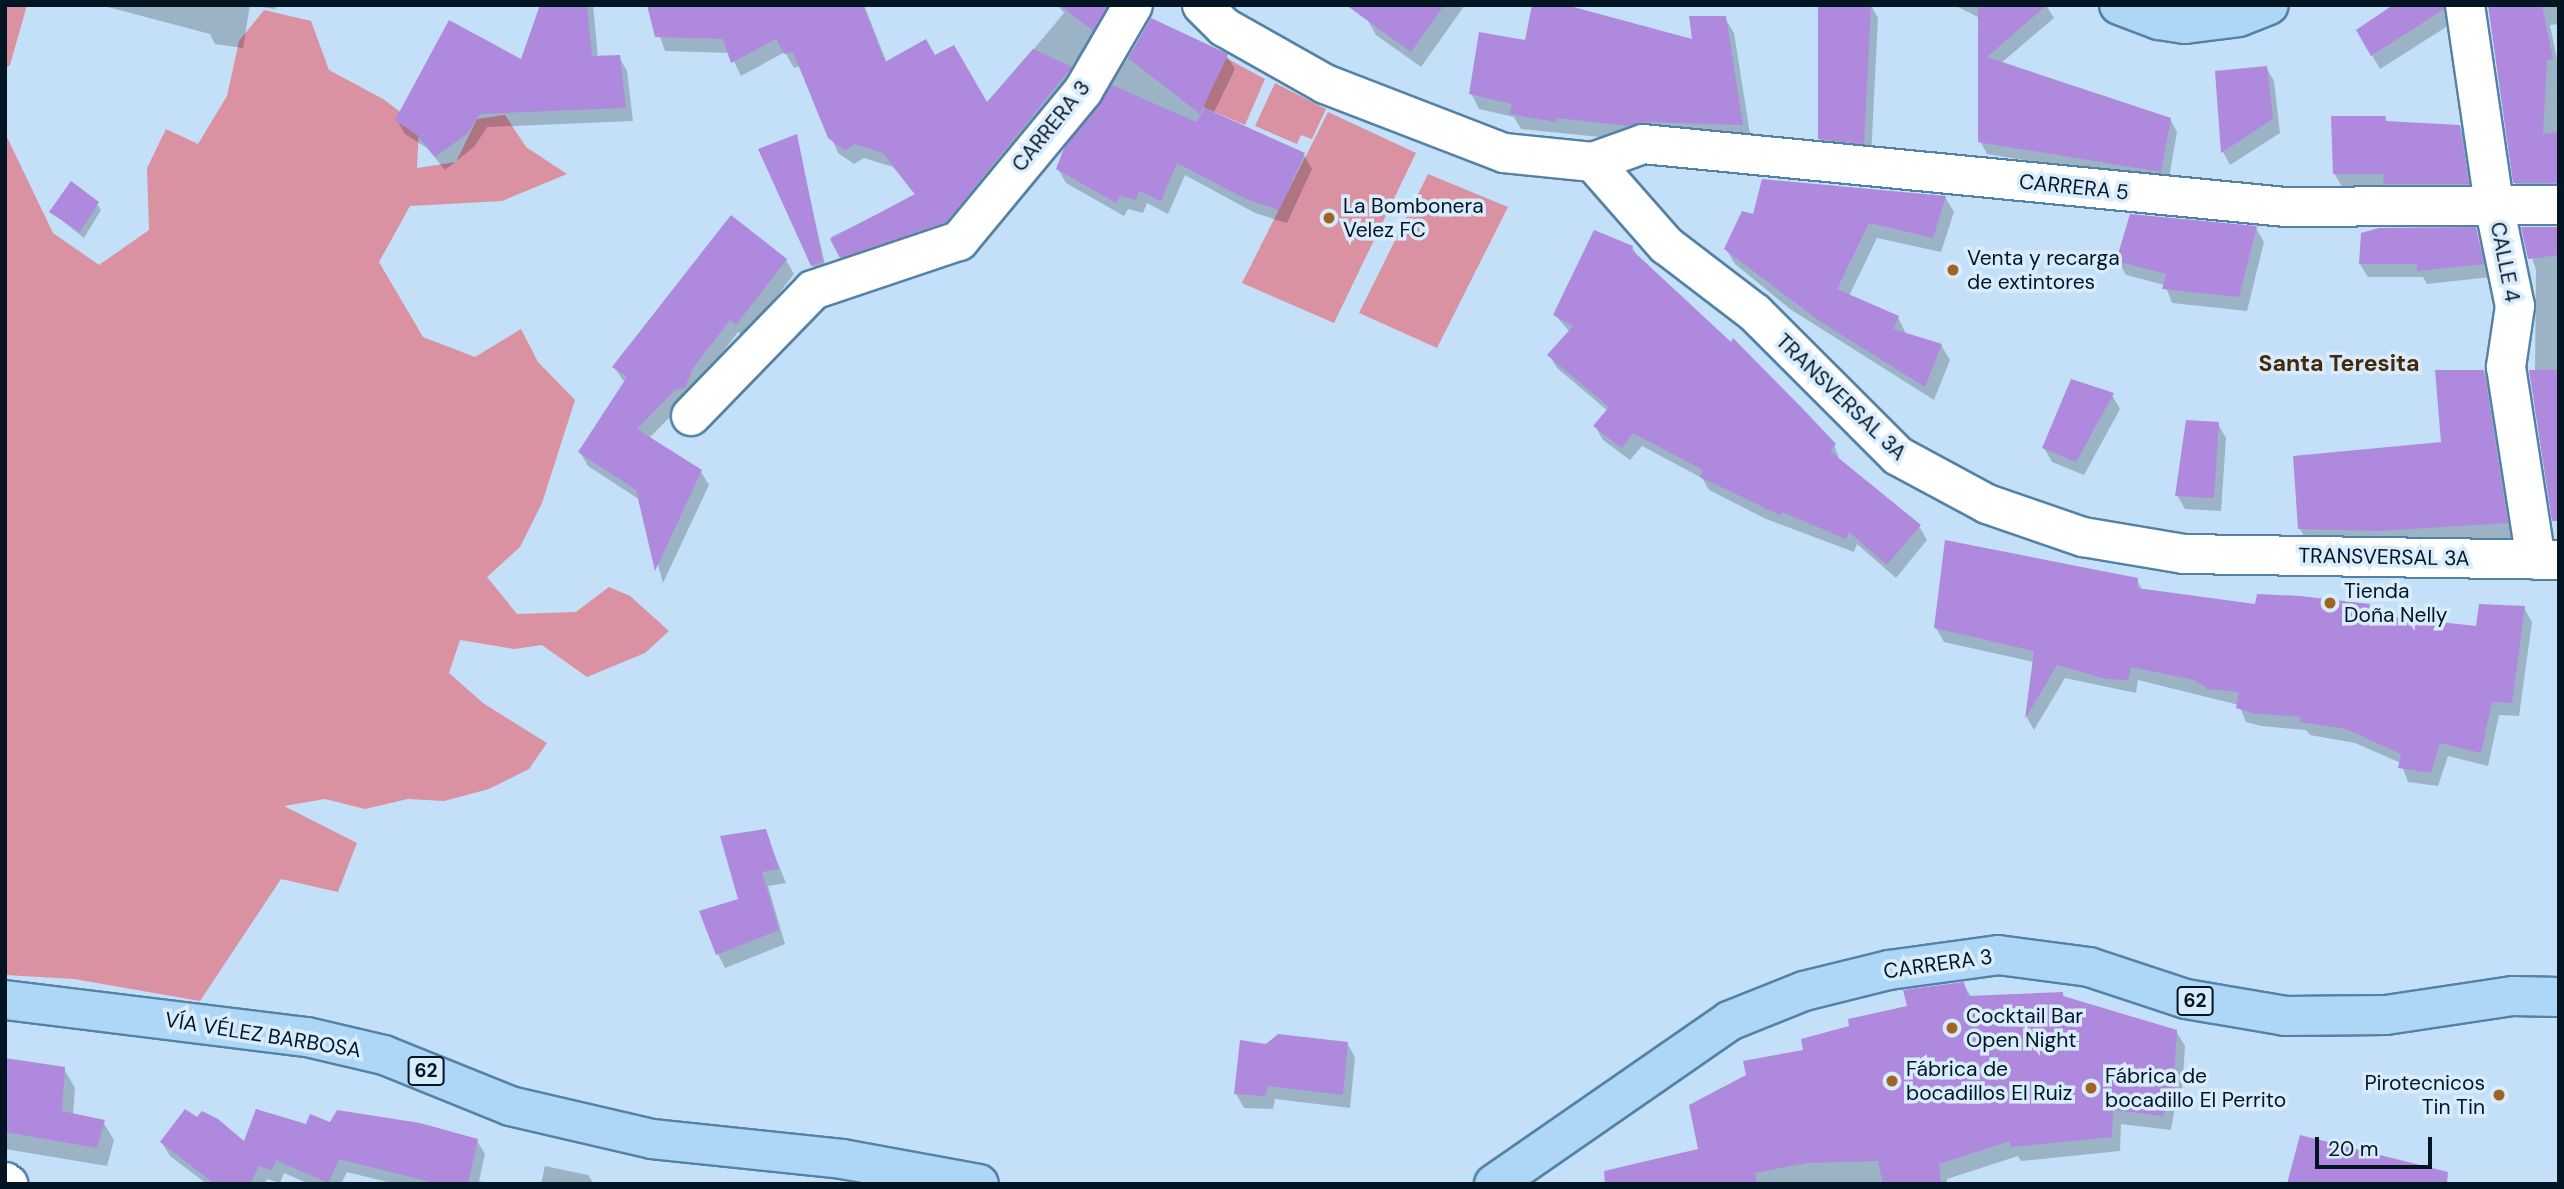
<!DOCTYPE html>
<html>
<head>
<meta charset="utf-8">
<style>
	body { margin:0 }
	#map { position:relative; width:2564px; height:1189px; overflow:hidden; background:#c3e0f8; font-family:"DM Sans",sans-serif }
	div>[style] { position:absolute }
	.green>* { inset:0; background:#da91a2 }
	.shadow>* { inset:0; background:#0003 }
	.building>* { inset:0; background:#af89dd }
	.roads { filter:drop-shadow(2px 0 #5482a7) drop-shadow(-2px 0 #5482a7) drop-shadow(0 2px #5482a7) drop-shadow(0 -2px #5482a7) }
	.minor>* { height:38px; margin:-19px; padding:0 19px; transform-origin:19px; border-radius:19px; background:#fff }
	.tertiary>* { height:38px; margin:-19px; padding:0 19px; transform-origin:19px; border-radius:19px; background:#fff }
	.primary>* { height:38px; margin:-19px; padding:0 19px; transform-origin:19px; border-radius:19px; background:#add6f7 }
	.dots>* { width:19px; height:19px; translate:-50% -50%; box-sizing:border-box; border:4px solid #d8ecfc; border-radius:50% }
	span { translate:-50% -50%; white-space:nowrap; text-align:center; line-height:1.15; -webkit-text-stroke:7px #d8ecfc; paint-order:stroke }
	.shield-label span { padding:2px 5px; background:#d8ecfc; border:2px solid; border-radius:5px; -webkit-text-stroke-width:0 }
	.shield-label { font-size:19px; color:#031423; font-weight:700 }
	.street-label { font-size:21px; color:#031423 }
	.poi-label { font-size:21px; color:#031423 }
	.left { translate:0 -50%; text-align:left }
	.right { translate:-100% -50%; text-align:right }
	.neighbourhood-label { font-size:23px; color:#45290a; font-weight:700 }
	.frame { position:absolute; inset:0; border:7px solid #031423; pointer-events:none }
	.scale { position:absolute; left:2315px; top:1137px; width:117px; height:32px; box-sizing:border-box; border:4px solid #031423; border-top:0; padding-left:9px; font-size:21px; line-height:24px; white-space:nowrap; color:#031423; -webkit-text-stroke:5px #d8ecfc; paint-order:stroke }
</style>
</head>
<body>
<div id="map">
	<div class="green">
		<div style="clip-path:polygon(5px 5px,27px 5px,10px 65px,5px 68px)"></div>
		<div style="clip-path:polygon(264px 10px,311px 21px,329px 70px,383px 99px,419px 126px,417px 168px,456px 162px,477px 119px,505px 115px,526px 147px,567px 174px,502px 201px,410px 206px,379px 262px,423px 337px,475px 357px,521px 329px,538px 362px,575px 400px,542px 503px,520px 547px,487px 577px,517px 614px,576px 612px,609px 587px,630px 596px,669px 631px,645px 653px,587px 677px,542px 645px,514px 649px,460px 640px,449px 673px,483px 703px,547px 743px,529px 769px,489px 789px,444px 801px,408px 799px,365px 809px,325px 799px,284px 806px,357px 843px,338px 892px,281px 879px,200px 1001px,74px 979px,5px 975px,5px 133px,53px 233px,99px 265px,149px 230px,147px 168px,166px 129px,198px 144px,227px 96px,239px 41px)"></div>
		<div style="clip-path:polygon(1226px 58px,1265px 79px,1245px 125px,1203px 107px)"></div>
		<div style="clip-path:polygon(1275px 83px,1326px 109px,1312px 139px,1301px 135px,1297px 144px,1255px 126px)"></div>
		<div style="clip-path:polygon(1328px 112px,1416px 153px,1334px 323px,1242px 283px)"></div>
		<div style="clip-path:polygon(1428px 174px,1508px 207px,1437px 348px,1359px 313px)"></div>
	</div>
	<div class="shadow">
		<div style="clip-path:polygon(100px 5px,276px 5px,275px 9px,250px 5px,243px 48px,215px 44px,210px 34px)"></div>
		<div style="clip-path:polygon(542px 5px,593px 5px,598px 58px,619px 57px,627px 71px,633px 121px,487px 127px,474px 147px,445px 170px,427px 148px,405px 134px,397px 120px,522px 62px)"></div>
		<div style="clip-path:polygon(649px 5px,864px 5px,887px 63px,934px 57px,987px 105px,1064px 13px,1058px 5px,1111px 5px,1117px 16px,954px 236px,850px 271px,831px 237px,916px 196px,893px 167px,864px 158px,854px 164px,838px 153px,801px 66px,794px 68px,785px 52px,741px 76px,730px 53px,665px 51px)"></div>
		<div style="clip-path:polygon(1376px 5px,1465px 5px,1421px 67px,1376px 35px,1367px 19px)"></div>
		<div style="clip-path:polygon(1871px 5px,1878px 18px,1871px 157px,1828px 153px,1820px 139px)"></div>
		<div style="clip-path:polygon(1954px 5px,2046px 5px,2054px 18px,2000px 64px,2170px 119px,2177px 132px,2168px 184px,1987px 154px,1980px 141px,1980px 18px)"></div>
		<div style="clip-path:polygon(2396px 5px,2458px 5px,2451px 24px,2380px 69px,2358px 31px)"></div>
		<div style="clip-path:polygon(2491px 5px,2559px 5px,2559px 24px,2550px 25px,2559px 69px,2559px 197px,2523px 197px,2515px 183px)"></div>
		<div style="clip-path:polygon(1725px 18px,1734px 33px,1751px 140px,1609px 138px,1521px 129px,1514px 117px,1479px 109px,1471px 93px,1527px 42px,1694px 41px)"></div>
		<div style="clip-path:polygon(1151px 21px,1227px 56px,1235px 69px,1213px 114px,1304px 155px,1312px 169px,1287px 223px,1255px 213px,1185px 175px,1168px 214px,1147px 203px,1143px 213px,1128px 209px,1124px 216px,1066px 183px,1058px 169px)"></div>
		<div style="clip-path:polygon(2266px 67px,2274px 81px,2280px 133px,2230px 165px,2223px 152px,2217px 73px)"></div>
		<div style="clip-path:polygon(2385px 118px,2388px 123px,2459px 126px,2467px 141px,2476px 197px,2342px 187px,2334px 173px)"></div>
		<div style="clip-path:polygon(796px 136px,826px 269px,816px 272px,812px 265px)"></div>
		<div style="clip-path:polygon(1945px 197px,1954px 212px,1941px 252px,1877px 238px,1849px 296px,1898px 317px,1906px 334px,1941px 345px,1950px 360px,1934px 400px,1790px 309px,1735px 264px,1726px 249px,1754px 217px)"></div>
		<div style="clip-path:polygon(97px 204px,101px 210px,84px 238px,51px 212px)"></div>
		<div style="clip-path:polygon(2559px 227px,2559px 528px,2535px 371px,2536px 270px,2523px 229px)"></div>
		<div style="clip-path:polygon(2256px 228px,2264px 242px,2247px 311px,2172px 303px,2165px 285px,2126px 275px,2118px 261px)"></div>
		<div style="clip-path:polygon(2475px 229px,2491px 277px,2427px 284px,2423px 277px,2368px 277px,2360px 264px)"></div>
		<div style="clip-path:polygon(1632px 247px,1639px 259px,1834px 445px,1840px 461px,1919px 526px,1927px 540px,1896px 578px,1857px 544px,1854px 552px,1766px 519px,1709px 490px,1702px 478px,1642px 446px,1630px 460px,1603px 440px,1595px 426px,1608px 411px,1557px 368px,1549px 355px,1570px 332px,1555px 315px)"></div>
		<div style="clip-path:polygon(786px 260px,794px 274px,745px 337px,738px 332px,683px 404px,648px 439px,701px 472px,709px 485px,663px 583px,640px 500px,588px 466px,580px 452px,625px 383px,614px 367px)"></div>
		<div style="clip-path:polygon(2483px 372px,2493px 388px,2516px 539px,2389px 547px,2309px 545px,2300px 529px,2443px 444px)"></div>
		<div style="clip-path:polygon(2112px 395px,2120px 409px,2084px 475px,2052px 462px,2044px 448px)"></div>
		<div style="clip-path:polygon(2218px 424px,2226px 438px,2221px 511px,2185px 509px,2177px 495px)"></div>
		<div style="clip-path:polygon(2137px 580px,2143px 591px,2257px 606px,2369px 606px,2375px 617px,2478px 628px,2524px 608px,2532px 622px,2519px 716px,2499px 715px,2488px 766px,2448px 756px,2438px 786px,2408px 782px,2401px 763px,2355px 743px,2310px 735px,2306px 730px,2261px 726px,2246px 722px,2239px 705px,2138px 680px,2136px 693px,2065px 678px,2034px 730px,2027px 718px,2034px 662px,1944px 642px,1936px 628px)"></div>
		<div style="clip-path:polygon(765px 831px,786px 883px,768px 886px,785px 944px,725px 968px,718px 954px)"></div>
		<div style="clip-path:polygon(1963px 984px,1972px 998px,2062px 993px,2065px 999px,2176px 1031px,2185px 1046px,2181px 1107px,2175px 1107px,2171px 1130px,2121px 1124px,2120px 1151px,2021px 1161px,2018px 1156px,1947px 1179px,1947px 1184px,1640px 1184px,1700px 1150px,1805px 1051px)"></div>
		<div style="clip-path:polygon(1347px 1043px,1355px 1057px,1350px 1108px,1275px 1099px,1273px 1109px,1244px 1108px,1236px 1094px,1267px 1045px)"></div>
		<div style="clip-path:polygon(5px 1059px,64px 1069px,75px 1088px,73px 1115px,103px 1122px,114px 1140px,107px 1166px,5px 1149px)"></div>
		<div style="clip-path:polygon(330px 1124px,477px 1141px,485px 1154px,479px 1181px,492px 1184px,395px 1184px,347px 1172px,341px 1184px,309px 1184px,284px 1173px,280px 1183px,267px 1179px,265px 1184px,207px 1184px,170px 1156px,162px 1143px,245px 1143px)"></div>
		<div style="clip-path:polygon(545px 1166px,588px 1175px,594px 1184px,541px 1184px)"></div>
	</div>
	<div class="building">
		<div style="clip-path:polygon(540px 5px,587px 5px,592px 56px,620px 55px,626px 108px,480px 114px,467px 134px,435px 157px,417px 135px,395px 120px,449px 20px,521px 59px)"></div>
		<div style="clip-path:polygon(647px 5px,863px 5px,885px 62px,926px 39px,935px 55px,954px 45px,987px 102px,1033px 49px,1072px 67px,946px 222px,840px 258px,830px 239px,915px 194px,883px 153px,855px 144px,845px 151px,828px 138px,793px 52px,784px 54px,776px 39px,731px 63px,723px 39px,655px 37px)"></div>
		<div style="clip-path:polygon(1060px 5px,1108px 5px,1093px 31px)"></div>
		<div style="clip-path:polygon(1346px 5px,1444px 5px,1411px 52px)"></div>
		<div style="clip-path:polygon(1532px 5px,1566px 5px,1692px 39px,1689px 16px,1726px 16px,1743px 125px,1645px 122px,1629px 126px,1557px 118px,1556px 122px,1510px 114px,1512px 104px,1469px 94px,1479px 32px,1525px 40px)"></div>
		<div style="clip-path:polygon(1818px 5px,1871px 5px,1864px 144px,1818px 139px)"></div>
		<div style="clip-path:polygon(1978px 5px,2047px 5px,1987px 57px,2171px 118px,2161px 172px,1978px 142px)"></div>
		<div style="clip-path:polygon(2393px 5px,2444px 5px,2444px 9px,2371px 56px,2356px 30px)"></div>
		<div style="clip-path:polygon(2488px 5px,2542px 5px,2553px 59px,2547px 60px,2543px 134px,2559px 132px,2559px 183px,2513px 183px)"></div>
		<div style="clip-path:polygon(1151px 18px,1228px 54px,1200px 114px,1128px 58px)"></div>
		<div style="clip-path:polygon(2267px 66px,2273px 119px,2221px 153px,2215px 71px)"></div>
		<div style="clip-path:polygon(1112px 85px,1196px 122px,1205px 108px,1305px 153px,1279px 210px,1246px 199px,1177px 163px,1161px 201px,1139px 191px,1136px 200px,1120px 196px,1116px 203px,1056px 169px,1064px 148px)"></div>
		<div style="clip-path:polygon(2331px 116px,2386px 116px,2385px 121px,2460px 125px,2469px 184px,2383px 184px,2384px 174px,2333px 174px)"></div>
		<div style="clip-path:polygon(797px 134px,823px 262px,811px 266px,758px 149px)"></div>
		<div style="clip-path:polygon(1762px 179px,1946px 196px,1933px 238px,1869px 223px,1837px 289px,1899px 316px,1893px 329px,1942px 344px,1925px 387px,1821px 322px,1724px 249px,1742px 211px,1753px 214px)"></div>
		<div style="clip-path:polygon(71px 181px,99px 202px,80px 232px,49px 212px)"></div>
		<div style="clip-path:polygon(2130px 214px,2257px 226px,2239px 297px,2162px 289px,2166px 274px,2116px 261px)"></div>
		<div style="clip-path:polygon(731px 215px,787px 259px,736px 325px,730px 320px,693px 368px,685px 388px,675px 390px,637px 429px,702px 470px,655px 571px,636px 490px,578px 452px,627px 377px,612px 367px)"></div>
		<div style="clip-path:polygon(2476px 227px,2484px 264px,2417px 271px,2417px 264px,2359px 264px,2361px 233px,2379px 228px)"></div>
		<div style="clip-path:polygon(2521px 227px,2559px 227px,2559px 255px,2528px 259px)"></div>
		<div style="clip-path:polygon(1594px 230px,1633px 246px,1632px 250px,1731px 342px,1733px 338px,1804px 410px,1836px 444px,1830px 451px,1921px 525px,1887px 565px,1849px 532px,1846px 539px,1782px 512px,1780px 515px,1700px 477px,1703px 470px,1633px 433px,1622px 448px,1593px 426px,1609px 407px,1547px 355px,1573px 326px,1553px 315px)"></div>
		<div style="clip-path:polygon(2435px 370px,2484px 370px,2508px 523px,2379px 531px,2298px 529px,2293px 456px,2441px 442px)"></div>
		<div style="clip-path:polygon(2529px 370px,2559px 370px,2559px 521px,2552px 521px)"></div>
		<div style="clip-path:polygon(2071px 379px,2114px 393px,2076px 462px,2042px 448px)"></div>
		<div style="clip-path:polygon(2186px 420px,2219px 422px,2214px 498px,2175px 496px)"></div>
		<div style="clip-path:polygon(1945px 540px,2138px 578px,2137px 588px,2255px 604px,2257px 594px,2300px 596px,2370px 604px,2368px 614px,2476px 626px,2479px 604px,2525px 606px,2512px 703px,2492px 702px,2481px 753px,2440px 743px,2431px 773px,2398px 768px,2401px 754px,2346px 729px,2300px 722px,2301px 717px,2252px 713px,2236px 708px,2239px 692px,2208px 689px,2194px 680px,2131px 667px,2128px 680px,2106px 679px,2057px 665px,2025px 719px,2034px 651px,1934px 628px)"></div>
		<div style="clip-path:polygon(766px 829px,779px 869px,762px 872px,779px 930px,716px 955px,699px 911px,738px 899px,720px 836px)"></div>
		<div style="clip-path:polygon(1964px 982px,1968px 996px,2063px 992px,2063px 996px,2177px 1030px,2173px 1093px,2168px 1093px,2163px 1116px,2113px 1110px,2112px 1137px,2011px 1147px,2010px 1141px,1939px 1164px,1941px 1184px,1883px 1184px,1878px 1161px,1807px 1163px,1755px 1173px,1757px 1184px,1605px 1184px,1604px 1171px,1698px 1149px,1689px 1105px,1746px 1075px,1743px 1061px,1803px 1050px,1801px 1039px,1849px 1026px,1848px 1019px,1907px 1006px,1903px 990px)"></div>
		<div style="clip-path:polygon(1278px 1034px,1348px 1042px,1343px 1095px,1268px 1086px,1265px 1096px,1234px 1094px,1240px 1040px,1266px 1044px)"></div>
		<div style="clip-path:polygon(5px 1058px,65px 1067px,62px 1111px,105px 1120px,97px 1148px,5px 1132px)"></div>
		<div style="clip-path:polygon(185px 1109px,197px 1117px,202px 1111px,218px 1119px,244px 1141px,256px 1109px,306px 1124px,310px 1114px,330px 1122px,337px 1110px,420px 1123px,478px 1139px,468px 1184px,439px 1184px,339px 1159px,328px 1183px,276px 1160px,272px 1170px,259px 1166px,250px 1184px,215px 1184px,160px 1142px)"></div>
		<div style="clip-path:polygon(2300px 1135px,2448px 1172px,2447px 1184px,2287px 1184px)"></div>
	</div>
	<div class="roads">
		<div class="minor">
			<div style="left:2465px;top:5px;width:202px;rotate:81.7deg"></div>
			<div style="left:2494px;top:205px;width:103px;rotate:78.3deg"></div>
			<div style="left:2515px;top:306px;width:62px;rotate:98.4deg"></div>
			<div style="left:2506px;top:367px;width:195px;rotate:81.2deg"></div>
			<div style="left:1593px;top:162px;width:111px;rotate:48.7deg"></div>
			<div style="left:1666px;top:245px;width:112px;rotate:37.4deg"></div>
			<div style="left:1755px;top:313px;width:202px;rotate:45deg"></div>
			<div style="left:1898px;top:456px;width:101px;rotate:28.3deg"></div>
			<div style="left:1987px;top:504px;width:102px;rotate:19deg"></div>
			<div style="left:2083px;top:537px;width:101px;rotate:9.6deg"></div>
			<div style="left:2183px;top:554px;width:376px;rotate:0.9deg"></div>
			<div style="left:691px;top:416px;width:175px;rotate:-45.9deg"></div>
			<div style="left:813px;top:290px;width:154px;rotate:-18.6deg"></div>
			<div style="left:959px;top:241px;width:195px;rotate:-50.4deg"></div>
			<div style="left:1083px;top:91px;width:99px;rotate:-59.8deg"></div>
			<div style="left:5px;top:1182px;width:4px;rotate:34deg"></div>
		</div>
		<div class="tertiary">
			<div style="left:1202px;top:5px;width:31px;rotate:45deg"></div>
			<div style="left:1224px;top:27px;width:116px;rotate:29.4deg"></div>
			<div style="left:1325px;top:84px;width:192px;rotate:21.1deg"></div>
			<div style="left:1504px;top:153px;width:89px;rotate:5.8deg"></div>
			<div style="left:1593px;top:162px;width:53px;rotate:-19.8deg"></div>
			<div style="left:1643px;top:144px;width:645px;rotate:5.6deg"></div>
			<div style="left:2285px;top:207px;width:274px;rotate:-0.4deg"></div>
		</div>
		<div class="primary">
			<div style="left:2119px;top:5px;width:43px;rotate:20.6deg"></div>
			<div style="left:2159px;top:20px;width:26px;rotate:9deg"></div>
			<div style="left:2185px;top:24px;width:54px;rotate:-7.4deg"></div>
			<div style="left:2239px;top:17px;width:32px;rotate:-22deg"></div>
			<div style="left:5px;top:1000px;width:304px;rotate:7deg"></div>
			<div style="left:307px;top:1037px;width:79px;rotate:13.2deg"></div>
			<div style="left:384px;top:1055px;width:136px;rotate:22deg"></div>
			<div style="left:510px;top:1106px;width:146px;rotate:13.1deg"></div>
			<div style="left:652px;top:1139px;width:191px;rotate:6deg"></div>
			<div style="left:842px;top:1159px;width:139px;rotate:10.3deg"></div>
			<div style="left:1494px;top:1184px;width:286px;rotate:-34.7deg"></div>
			<div style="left:1729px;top:1021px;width:81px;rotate:-21.8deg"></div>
			<div style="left:1804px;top:991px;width:88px;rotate:-13.9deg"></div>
			<div style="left:1889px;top:970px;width:110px;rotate:-7.8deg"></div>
			<div style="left:1998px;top:955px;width:92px;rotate:7.5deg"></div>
			<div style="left:2089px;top:967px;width:102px;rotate:18.3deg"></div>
			<div style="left:2186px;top:999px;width:100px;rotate:9.7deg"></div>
			<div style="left:2285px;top:1016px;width:101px;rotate:-0.6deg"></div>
			<div style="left:2386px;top:1015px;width:128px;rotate:-8.5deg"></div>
			<div style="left:2513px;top:996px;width:46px;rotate:1.2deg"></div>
		</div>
	</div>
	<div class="dots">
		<div style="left:1329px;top:218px;background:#9f6424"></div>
		<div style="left:1953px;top:270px;background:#9f6424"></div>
		<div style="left:2330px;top:603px;background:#9f6424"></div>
		<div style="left:1952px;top:1028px;background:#9f6424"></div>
		<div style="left:1892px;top:1081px;background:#9f6424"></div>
		<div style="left:2091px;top:1088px;background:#9f6424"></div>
		<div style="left:2499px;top:1095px;background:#9f6424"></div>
	</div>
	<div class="shield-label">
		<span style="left:2195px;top:1001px">62</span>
		<span style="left:426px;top:1071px">62</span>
	</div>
	<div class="street-label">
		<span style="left:1051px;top:126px;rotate:-51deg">CARRERA 3</span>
		<span style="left:2074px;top:187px;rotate:6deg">CARRERA 5</span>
		<span style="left:2505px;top:262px;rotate:79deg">CALLE 4</span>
		<span style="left:1841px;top:397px;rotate:44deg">TRANSVERSAL 3A</span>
		<span style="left:2384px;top:557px;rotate:1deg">TRANSVERSAL 3A</span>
		<span style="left:1938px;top:964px;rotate:-8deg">CARRERA 3</span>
		<span style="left:263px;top:1035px;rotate:9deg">VÍA VÉLEZ BARBOSA</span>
	</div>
	<div class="poi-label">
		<span class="left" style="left:1343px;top:218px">La Bombonera<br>Velez FC</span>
		<span class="left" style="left:1967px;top:270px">Venta y recarga<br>de extintores</span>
		<span class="left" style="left:2344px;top:603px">Tienda<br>Doña Nelly</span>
		<span class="left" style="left:1966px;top:1028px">Cocktail Bar<br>Open Night</span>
		<span class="left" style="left:1906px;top:1081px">Fábrica de<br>bocadillos El Ruiz</span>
		<span class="left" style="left:2105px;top:1088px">Fábrica de<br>bocadillo El Perrito</span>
		<span class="right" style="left:2485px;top:1095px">Pirotecnicos<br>Tin Tin</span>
	</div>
	<div class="neighbourhood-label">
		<span style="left:2339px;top:363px">Santa Teresita</span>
	</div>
	<div class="frame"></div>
	<div class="scale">20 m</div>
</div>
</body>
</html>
